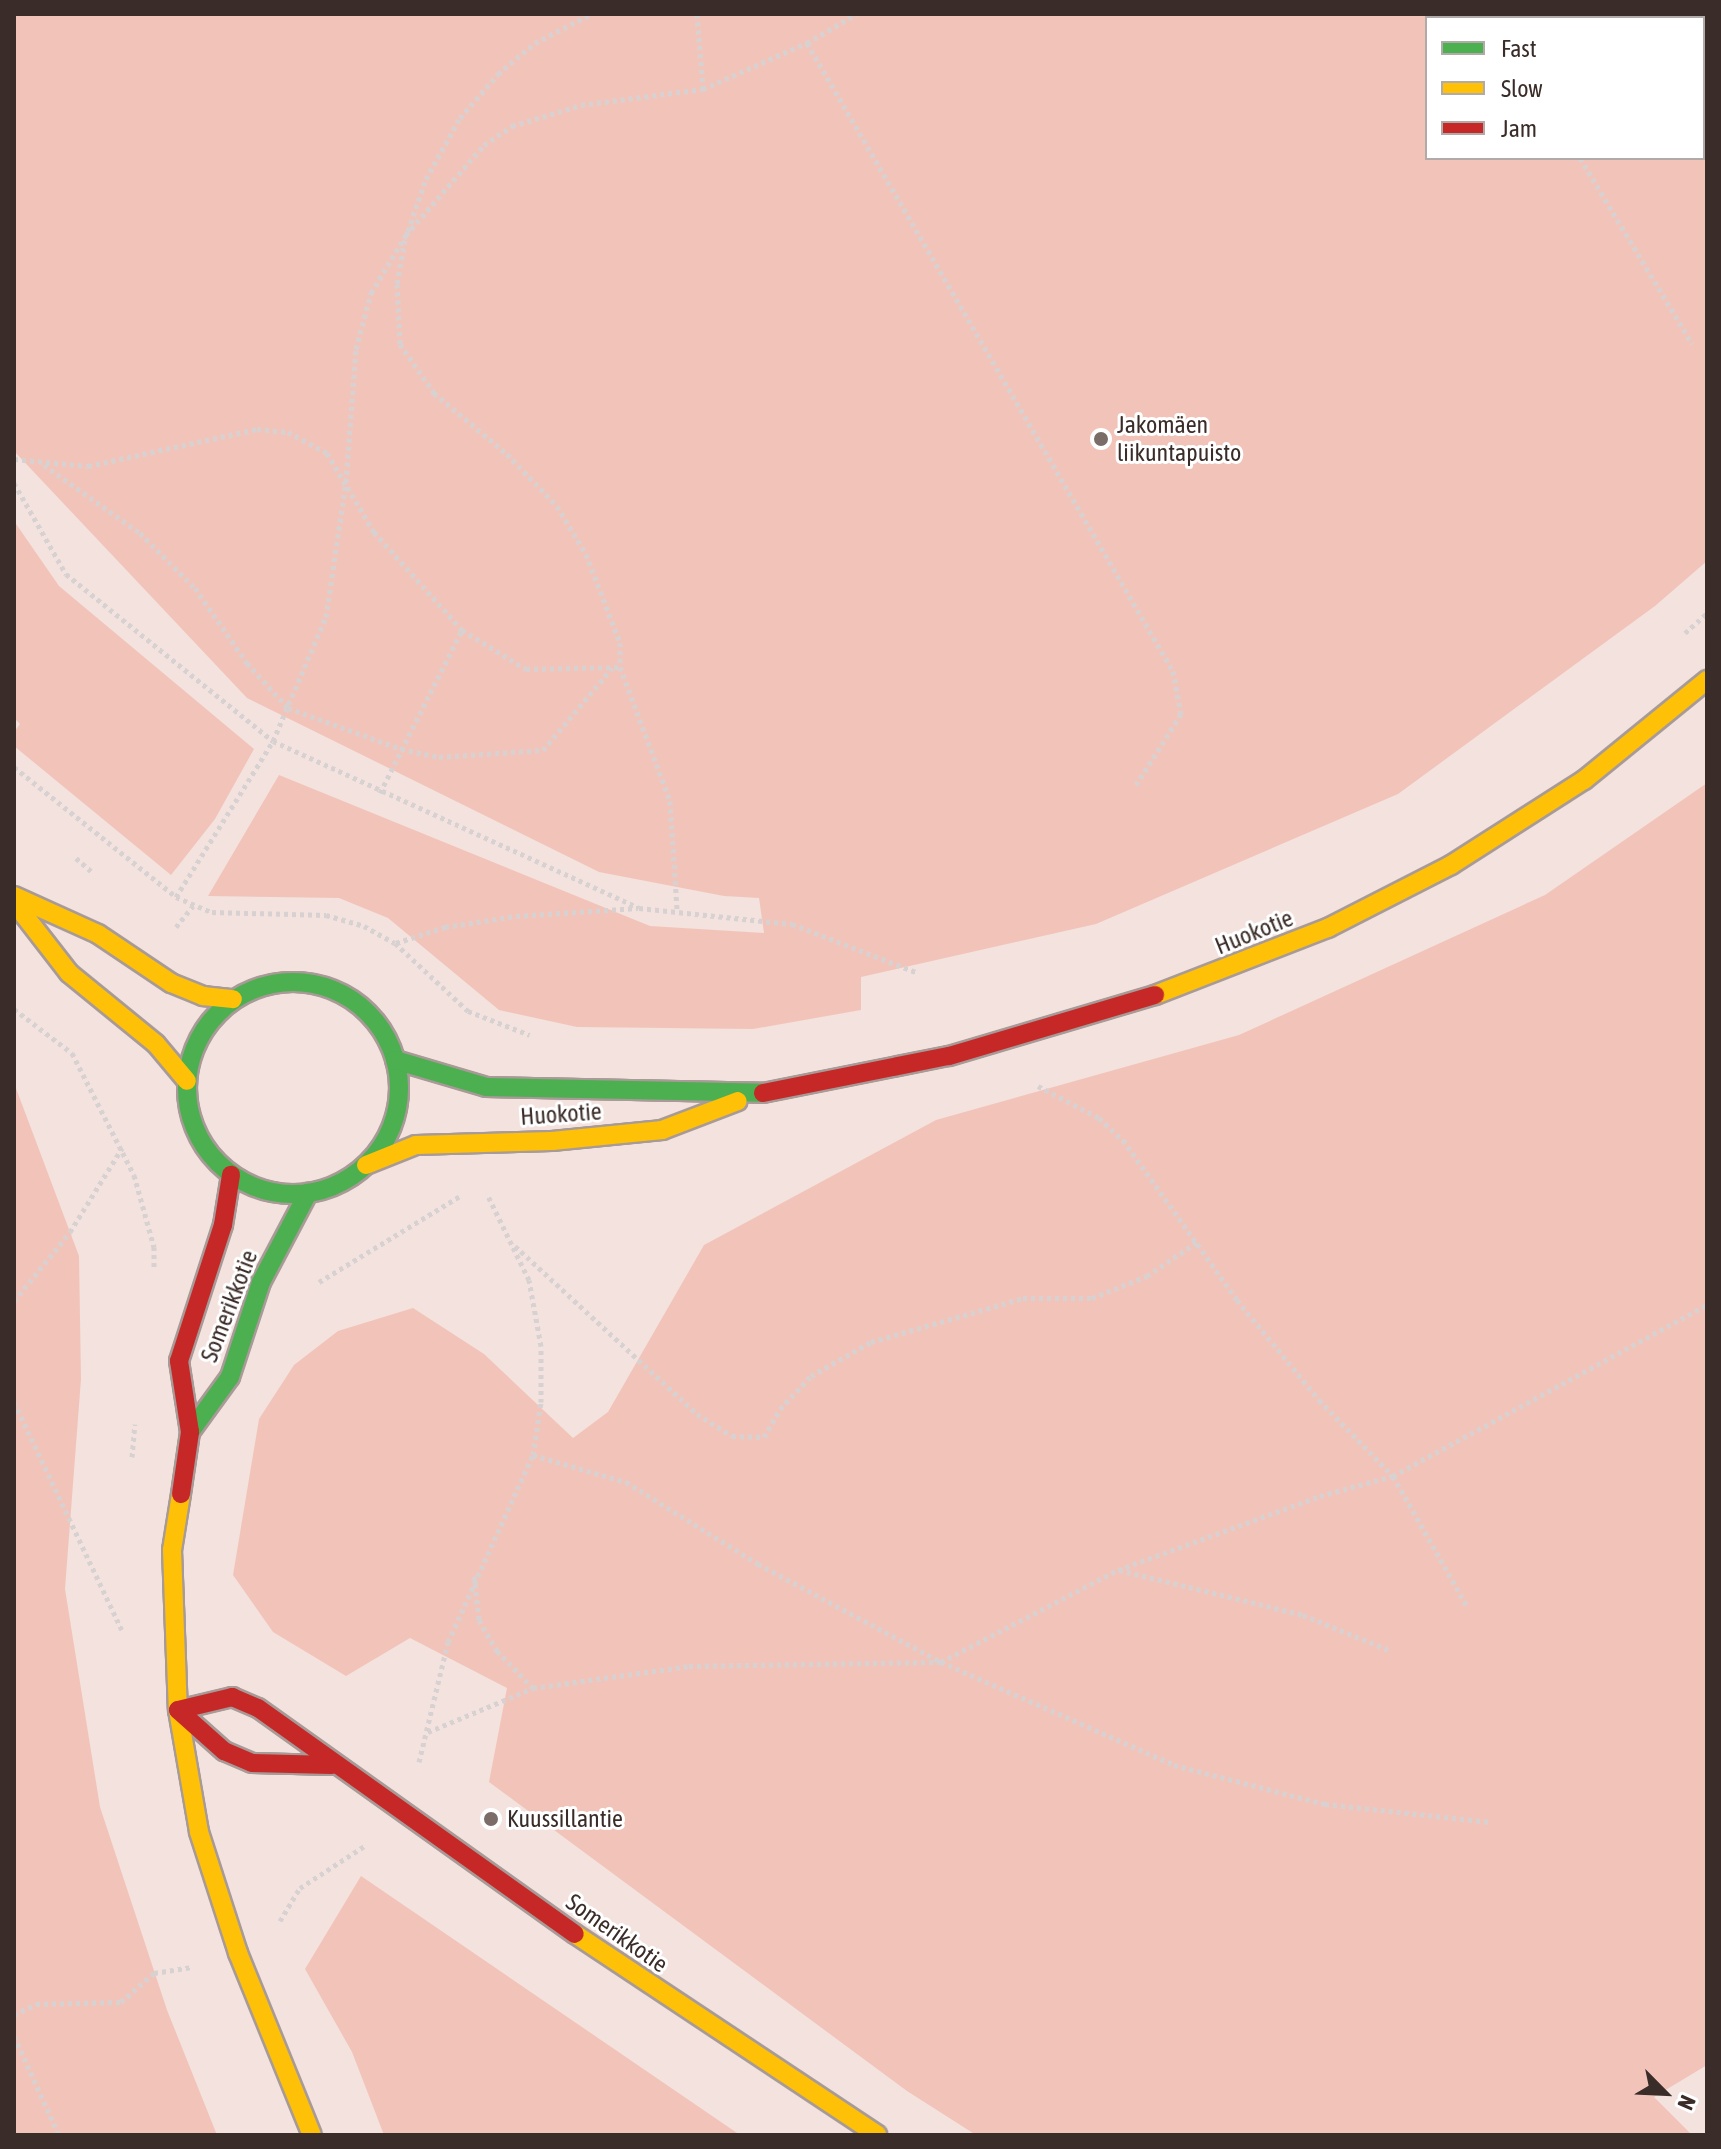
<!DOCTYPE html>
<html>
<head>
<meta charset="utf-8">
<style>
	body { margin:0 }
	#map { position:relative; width:1721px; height:2149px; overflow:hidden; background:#f3e2dd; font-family:"Asap Condensed",sans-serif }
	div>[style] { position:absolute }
	.green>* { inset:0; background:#f2c4b9 }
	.path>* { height:5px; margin-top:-2.5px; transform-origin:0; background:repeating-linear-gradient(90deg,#d7d2d1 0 4px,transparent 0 8px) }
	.roads { filter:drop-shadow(2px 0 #a89a97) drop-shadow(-2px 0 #a89a97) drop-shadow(0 2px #a89a97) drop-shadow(0 -2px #a89a97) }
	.fast>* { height:18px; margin:-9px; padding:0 9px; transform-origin:9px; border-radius:9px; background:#4caf50 }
	.fast>.ring { margin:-9px; padding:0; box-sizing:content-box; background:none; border:18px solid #4caf50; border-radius:50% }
	.slow>* { height:18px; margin:-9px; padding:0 9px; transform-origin:9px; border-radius:9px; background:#ffc107 }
	.jam>* { height:18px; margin:-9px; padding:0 9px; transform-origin:9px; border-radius:9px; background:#c62828 }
	.dots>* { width:22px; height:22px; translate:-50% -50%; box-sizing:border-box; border:4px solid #fff; border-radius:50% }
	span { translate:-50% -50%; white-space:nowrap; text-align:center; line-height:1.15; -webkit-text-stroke:6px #fff; paint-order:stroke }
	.poi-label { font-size:24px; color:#3a2c28 }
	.left { translate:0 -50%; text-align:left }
	.street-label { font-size:24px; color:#3a2c28 }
	.frame { position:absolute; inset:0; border:16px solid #3a2c28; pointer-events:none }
	.legend { position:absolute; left:1425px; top:16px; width:280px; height:144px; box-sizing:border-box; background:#fff; border:2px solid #b0aba9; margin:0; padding:10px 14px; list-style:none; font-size:24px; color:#3a2c28 }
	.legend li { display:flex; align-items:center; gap:16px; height:40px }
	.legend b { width:40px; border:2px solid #b0aba9 }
	.north { position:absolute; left:1625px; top:2053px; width:80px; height:80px; -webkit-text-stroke:6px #fff; paint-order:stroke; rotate:114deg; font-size:22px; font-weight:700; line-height:32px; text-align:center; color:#3a2c28 }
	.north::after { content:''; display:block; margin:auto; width:28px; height:36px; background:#3a2c28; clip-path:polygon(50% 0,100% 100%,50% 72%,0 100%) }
</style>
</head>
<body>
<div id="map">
	<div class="green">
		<div style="clip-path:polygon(evenodd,14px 14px,1707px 14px,1707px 561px,1655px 606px,1398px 794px,1096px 924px,861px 977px,861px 1010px,753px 1029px,577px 1027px,499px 1010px,388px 918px,339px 898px,208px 896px,279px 775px,650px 926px,764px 933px,759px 898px,724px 896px,599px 872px,247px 698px,14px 451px,14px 14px,1427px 18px,1703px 18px,1703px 158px,1427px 158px,1427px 18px)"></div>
		<div style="clip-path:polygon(14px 521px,59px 586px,254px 749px,215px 819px,171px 875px,14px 746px,14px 732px,20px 724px,14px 718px)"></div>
		<div style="clip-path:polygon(1707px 783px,1707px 2065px,1654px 2097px,1692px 2135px,976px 2135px,907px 2091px,489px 1782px,507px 1688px,410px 1638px,346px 1676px,273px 1632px,233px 1575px,259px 1419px,294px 1365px,338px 1331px,413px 1308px,484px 1354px,573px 1438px,608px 1412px,704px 1245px,936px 1120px,1239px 1035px,1545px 895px)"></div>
		<div style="clip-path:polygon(14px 1083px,79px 1256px,81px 1379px,65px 1589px,100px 1807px,167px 2010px,217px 2135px,14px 2135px)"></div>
		<div style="clip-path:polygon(361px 1876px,740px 2135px,384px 2135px,352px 2052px,305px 1969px)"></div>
	</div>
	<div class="path">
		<div style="left:697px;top:14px;width:75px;rotate:85.4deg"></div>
		<div style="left:1494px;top:14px;width:4px;rotate:63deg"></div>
		<div style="left:807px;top:43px;width:727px;rotate:59.77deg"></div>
		<div style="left:1173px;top:671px;width:44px;rotate:79.5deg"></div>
		<div style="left:1181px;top:714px;width:84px;rotate:122.4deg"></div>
		<div style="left:1580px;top:158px;width:217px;rotate:58.9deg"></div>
		<div style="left:408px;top:231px;width:55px;rotate:-70.9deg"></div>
		<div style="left:426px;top:179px;width:70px;rotate:-60.9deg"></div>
		<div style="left:460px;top:118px;width:58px;rotate:-49.2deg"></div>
		<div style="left:498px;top:74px;width:48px;rotate:-40deg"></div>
		<div style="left:535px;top:43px;width:63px;rotate:-27.4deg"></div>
		<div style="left:405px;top:240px;width:45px;rotate:100.3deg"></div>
		<div style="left:397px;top:284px;width:60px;rotate:87.1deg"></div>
		<div style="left:400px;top:344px;width:60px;rotate:55.2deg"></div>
		<div style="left:434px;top:393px;width:95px;rotate:39.9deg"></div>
		<div style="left:507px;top:454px;width:72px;rotate:46.1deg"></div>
		<div style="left:557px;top:506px;width:56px;rotate:58.9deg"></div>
		<div style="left:586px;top:554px;width:95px;rotate:69.1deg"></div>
		<div style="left:620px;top:643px;width:24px;rotate:90deg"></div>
		<div style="left:620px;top:667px;width:143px;rotate:69.5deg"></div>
		<div style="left:670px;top:801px;width:109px;rotate:86.3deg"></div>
		<div style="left:14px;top:459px;width:74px;rotate:5.4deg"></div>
		<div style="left:88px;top:466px;width:173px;rotate:-12.3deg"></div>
		<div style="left:257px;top:429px;width:31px;rotate:6deg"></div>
		<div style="left:288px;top:432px;width:44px;rotate:28.3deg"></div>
		<div style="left:327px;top:453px;width:92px;rotate:59.3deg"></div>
		<div style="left:374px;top:532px;width:132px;rotate:48.1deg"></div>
		<div style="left:462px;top:630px;width:75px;rotate:31.4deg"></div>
		<div style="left:526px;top:669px;width:94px;rotate:-1.2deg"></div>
		<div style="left:44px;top:465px;width:118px;rotate:35.3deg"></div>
		<div style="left:140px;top:533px;width:78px;rotate:45deg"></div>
		<div style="left:195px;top:588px;width:91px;rotate:55.3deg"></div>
		<div style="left:247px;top:663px;width:61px;rotate:47.7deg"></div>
		<div style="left:288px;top:708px;width:120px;rotate:19.9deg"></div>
		<div style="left:401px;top:749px;width:39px;rotate:12deg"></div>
		<div style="left:439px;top:757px;width:104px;rotate:-3.9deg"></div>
		<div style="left:543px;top:750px;width:107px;rotate:-49.9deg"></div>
		<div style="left:14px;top:483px;width:105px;rotate:60.3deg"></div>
		<div style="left:66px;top:574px;width:266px;rotate:38.9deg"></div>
		<div style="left:273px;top:741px;width:402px;rotate:24.5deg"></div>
		<div style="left:639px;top:908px;width:154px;rotate:6deg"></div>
		<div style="left:792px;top:924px;width:133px;rotate:21.2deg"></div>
		<div style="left:1685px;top:633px;width:30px;rotate:-42deg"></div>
		<div style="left:14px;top:767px;width:208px;rotate:38.7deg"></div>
		<div style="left:176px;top:897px;width:39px;rotate:23deg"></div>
		<div style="left:212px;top:912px;width:114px;rotate:1.5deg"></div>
		<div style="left:326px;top:915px;width:40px;rotate:16deg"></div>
		<div style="left:364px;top:926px;width:35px;rotate:29deg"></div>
		<div style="left:395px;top:943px;width:100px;rotate:43deg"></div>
		<div style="left:468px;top:1011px;width:66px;rotate:21.2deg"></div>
		<div style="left:380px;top:793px;width:182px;rotate:-63.3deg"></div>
		<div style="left:76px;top:858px;width:23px;rotate:41deg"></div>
		<div style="left:176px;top:897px;width:184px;rotate:-58.1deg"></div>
		<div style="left:273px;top:741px;width:135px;rotate:-66.9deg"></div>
		<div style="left:326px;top:617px;width:136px;rotate:-81.6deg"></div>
		<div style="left:346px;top:482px;width:133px;rotate:-85.7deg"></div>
		<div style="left:356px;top:349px;width:58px;rotate:-75deg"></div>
		<div style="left:371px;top:293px;width:68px;rotate:-58.9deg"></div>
		<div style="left:406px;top:235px;width:119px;rotate:-49.1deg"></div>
		<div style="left:484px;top:145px;width:34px;rotate:-34deg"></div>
		<div style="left:512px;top:126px;width:72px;rotate:-16.9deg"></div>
		<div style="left:581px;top:105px;width:123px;rotate:-7.5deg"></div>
		<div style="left:703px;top:89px;width:114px;rotate:-23.9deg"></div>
		<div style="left:807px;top:43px;width:57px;rotate:-30.6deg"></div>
		<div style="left:176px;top:927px;width:27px;rotate:-51deg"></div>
		<div style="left:396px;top:943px;width:52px;rotate:-18.1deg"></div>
		<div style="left:445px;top:927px;width:72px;rotate:-8.8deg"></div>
		<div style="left:516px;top:916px;width:122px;rotate:-3.8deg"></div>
		<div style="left:14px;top:1009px;width:73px;rotate:37.2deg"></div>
		<div style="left:72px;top:1053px;width:137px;rotate:63.1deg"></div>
		<div style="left:134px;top:1175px;width:75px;rotate:74.5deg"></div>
		<div style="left:154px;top:1247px;width:20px;rotate:90deg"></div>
		<div style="left:1038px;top:1086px;width:69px;rotate:27.7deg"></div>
		<div style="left:1099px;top:1118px;width:33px;rotate:43deg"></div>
		<div style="left:1123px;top:1140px;width:196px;rotate:54.5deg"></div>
		<div style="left:1237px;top:1300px;width:129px;rotate:50.6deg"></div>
		<div style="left:1319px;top:1400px;width:106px;rotate:45.8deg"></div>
		<div style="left:1393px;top:1476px;width:150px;rotate:60.4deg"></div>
		<div style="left:515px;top:1246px;width:248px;rotate:42.7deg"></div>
		<div style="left:697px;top:1414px;width:41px;rotate:32.2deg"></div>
		<div style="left:732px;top:1436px;width:32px;rotate:2deg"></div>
		<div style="left:764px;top:1437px;width:32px;rotate:-60deg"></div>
		<div style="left:780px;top:1409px;width:45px;rotate:-46.8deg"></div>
		<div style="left:811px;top:1376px;width:69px;rotate:-29.5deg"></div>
		<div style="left:871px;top:1342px;width:158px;rotate:-16.1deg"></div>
		<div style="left:1023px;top:1298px;width:69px"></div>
		<div style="left:1092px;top:1298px;width:59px;rotate:-21.8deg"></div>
		<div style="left:1147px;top:1276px;width:60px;rotate:-34.2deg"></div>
		<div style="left:319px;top:1282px;width:165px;rotate:-31.4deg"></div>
		<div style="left:14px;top:1301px;width:89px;rotate:-50.9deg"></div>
		<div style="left:70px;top:1232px;width:99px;rotate:-58.2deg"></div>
		<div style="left:14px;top:1402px;width:255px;rotate:64.7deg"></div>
		<div style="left:533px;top:1455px;width:97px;rotate:16.2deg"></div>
		<div style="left:626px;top:1482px;width:155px;rotate:31.8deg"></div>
		<div style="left:758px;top:1564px;width:208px;rotate:28.2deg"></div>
		<div style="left:941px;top:1662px;width:255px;rotate:23.8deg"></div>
		<div style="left:1174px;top:1765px;width:156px;rotate:14.5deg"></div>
		<div style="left:1325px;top:1804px;width:167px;rotate:6.2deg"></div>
		<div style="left:132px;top:1457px;width:33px;rotate:-85deg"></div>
		<div style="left:1119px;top:1570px;width:189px;rotate:13.7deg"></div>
		<div style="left:1303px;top:1615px;width:95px;rotate:22.2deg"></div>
		<div style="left:474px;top:1576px;width:44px;rotate:83.5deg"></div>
		<div style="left:479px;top:1620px;width:36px;rotate:60deg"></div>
		<div style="left:497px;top:1651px;width:52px;rotate:45.8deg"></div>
		<div style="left:428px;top:1732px;width:114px;rotate:-22.7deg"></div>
		<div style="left:533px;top:1688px;width:158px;rotate:-8deg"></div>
		<div style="left:689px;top:1666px;width:252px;rotate:-0.9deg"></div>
		<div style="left:941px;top:1662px;width:199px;rotate:-27.5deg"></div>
		<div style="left:1118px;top:1570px;width:215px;rotate:-20.1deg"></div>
		<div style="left:1320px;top:1496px;width:76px;rotate:-15.3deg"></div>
		<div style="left:1393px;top:1476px;width:358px;rotate:-28.6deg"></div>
		<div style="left:419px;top:1762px;width:123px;rotate:-76.4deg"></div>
		<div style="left:448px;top:1642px;width:205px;rotate:-65.6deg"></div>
		<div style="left:533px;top:1455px;width:54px;rotate:-81.4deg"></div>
		<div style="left:541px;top:1402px;width:56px;rotate:-90deg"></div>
		<div style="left:541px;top:1346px;width:67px;rotate:-100.3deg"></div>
		<div style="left:529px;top:1280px;width:96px;rotate:-116deg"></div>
		<div style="left:280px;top:1921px;width:39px;rotate:-59deg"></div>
		<div style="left:300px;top:1888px;width:79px;rotate:-33.1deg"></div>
		<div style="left:14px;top:2015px;width:25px;rotate:-27deg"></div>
		<div style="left:36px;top:2004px;width:85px;rotate:-1.3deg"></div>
		<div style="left:121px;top:2002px;width:44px;rotate:-41.3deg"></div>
		<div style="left:154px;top:1973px;width:37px;rotate:-9deg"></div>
		<div style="left:14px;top:2036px;width:109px;rotate:65.6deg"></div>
	</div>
	<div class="roads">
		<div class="fast">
			<div class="ring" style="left:187px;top:982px;width:194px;height:194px"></div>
			<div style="left:395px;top:1060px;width:95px;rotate:16.5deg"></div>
			<div style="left:486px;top:1087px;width:277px;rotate:1.2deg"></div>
			<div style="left:190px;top:1432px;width:68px;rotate:-54deg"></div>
			<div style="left:230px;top:1377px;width:100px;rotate:-71.9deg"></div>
			<div style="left:261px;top:1282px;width:101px;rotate:-62.2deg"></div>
		</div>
		<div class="slow">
			<div style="left:14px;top:896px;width:92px;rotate:24.3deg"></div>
			<div style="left:98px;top:934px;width:88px;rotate:33.9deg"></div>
			<div style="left:171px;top:983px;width:35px;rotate:22deg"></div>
			<div style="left:203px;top:996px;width:30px;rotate:6deg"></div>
			<div style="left:14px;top:902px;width:90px;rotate:52.2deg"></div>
			<div style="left:69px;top:973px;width:112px;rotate:39.2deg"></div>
			<div style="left:156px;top:1044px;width:48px;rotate:50deg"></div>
			<div style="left:1155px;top:995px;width:186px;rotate:-21.2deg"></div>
			<div style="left:1328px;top:928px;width:138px;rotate:-27.1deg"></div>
			<div style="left:1451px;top:865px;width:158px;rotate:-32.6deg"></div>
			<div style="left:1584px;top:780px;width:159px;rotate:-39.1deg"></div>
			<div style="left:366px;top:1165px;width:54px;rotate:-21.8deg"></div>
			<div style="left:416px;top:1145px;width:136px;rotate:-1.7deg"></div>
			<div style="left:552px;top:1141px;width:111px;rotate:-5.7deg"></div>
			<div style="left:662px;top:1130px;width:81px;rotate:-20.9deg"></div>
			<div style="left:181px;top:1494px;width:57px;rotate:99.1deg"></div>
			<div style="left:172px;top:1550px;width:160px;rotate:87.9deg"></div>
			<div style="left:178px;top:1710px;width:124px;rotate:80.2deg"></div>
			<div style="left:199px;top:1832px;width:127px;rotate:72.1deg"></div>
			<div style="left:238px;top:1953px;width:196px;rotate:67.9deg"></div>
			<div style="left:575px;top:1934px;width:363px;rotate:33.6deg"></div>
		</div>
		<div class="jam">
			<div style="left:763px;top:1093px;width:190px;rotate:-11.3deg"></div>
			<div style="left:949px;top:1056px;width:215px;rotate:-16.5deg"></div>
			<div style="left:181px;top:1494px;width:63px;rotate:-81.7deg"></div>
			<div style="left:190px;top:1432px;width:72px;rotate:-98.8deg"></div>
			<div style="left:179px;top:1361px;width:143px;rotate:-72.1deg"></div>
			<div style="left:223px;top:1225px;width:51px;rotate:-80.9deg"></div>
			<div style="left:178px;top:1710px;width:56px;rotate:-13.5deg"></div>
			<div style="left:232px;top:1697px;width:28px;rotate:23deg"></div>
			<div style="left:258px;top:1708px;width:389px;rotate:35.5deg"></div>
			<div style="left:178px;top:1710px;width:62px;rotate:41.7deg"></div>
			<div style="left:224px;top:1751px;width:30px;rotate:23deg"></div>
			<div style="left:252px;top:1763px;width:80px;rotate:1.4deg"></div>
		</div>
	</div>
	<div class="dots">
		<div style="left:1101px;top:439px;background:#7b6c67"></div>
		<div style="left:491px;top:1819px;background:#7b6c67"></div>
	</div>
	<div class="poi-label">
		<span class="left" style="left:1117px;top:439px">Jakomäen<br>liikuntapuisto</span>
		<span class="left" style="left:507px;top:1819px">Kuussillantie</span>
	</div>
	<div class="street-label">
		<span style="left:1254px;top:932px;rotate:-22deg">Huokotie</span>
		<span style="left:561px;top:1114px;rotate:-4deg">Huokotie</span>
		<span style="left:229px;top:1306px;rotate:-69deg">Somerikkotie</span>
		<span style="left:617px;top:1933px;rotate:35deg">Somerikkotie</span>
	</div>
	<div class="frame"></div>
	<ul class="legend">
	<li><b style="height:10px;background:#4caf50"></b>Fast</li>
	<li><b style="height:10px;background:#ffc107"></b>Slow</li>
	<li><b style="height:10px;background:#c62828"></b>Jam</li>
	</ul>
	<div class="north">N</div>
</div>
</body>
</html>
